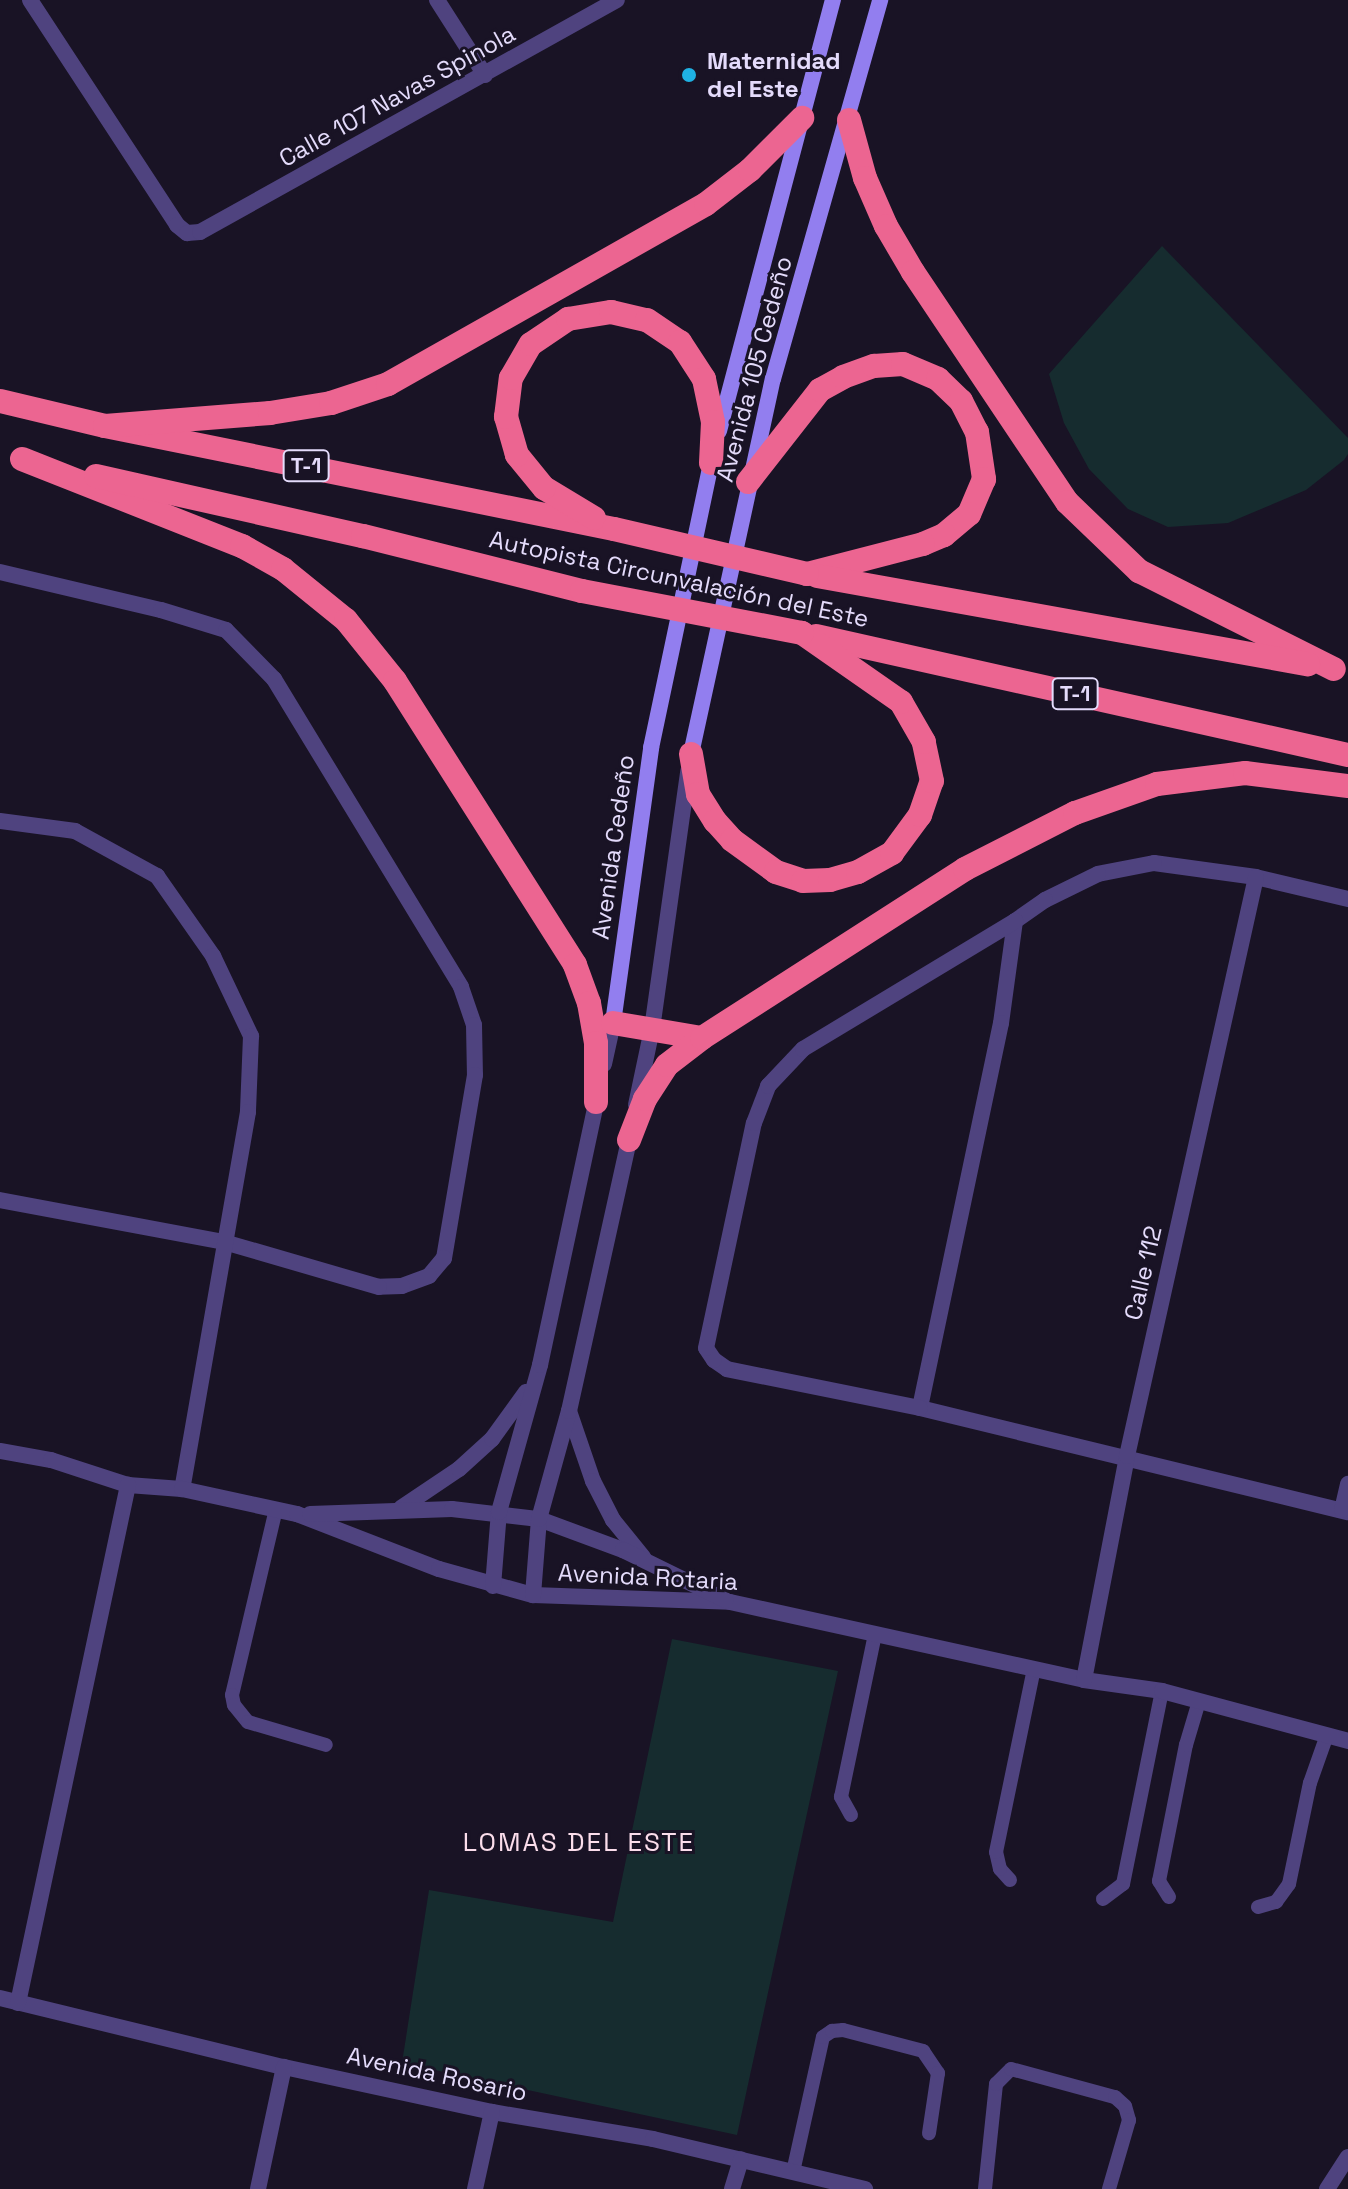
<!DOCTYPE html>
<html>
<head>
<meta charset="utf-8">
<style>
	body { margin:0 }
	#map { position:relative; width:1348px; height:2189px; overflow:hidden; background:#191325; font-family:"Space Grotesk",sans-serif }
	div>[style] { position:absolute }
	.green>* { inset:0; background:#162c2f }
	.lane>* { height:14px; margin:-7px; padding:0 7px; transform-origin:7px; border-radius:7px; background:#4f437f }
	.street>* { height:16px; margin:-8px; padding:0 8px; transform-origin:8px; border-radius:8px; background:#4f437f }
	.secondary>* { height:16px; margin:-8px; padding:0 8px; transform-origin:8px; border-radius:8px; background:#927eef }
	.highway>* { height:24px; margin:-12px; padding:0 12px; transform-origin:12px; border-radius:12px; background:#ec6591 }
	.highway-bridge>* { height:24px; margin:-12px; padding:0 12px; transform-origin:12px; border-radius:12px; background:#ec6591 }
	.dots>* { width:22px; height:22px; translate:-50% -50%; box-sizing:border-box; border:4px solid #191325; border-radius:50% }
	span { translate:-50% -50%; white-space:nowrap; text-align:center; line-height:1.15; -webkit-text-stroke:6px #191325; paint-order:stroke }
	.shield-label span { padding:2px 6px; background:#191325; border:2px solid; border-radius:6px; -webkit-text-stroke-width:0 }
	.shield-label { font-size:22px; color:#e4dbfb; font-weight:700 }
	.poi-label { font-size:24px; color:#e4dbfb; font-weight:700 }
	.left { translate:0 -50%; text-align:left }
	.street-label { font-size:24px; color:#e4dbfb }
	.neighbourhood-label { font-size:26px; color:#fbddeb; letter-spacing:2px }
</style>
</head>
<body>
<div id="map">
	<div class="green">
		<div style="clip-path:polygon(1162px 246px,1348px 438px,1348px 454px,1344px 460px,1306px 490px,1228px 523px,1168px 527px,1128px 509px,1089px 469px,1064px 423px,1049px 374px)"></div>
		<div style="clip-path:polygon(672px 1639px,838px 1671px,737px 2135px,402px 2063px,429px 1890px,613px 1922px)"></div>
	</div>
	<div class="lane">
		<div style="left:276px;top:1509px;width:191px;rotate:103.3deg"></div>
		<div style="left:232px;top:1695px;width:10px;rotate:79deg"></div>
		<div style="left:234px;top:1705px;width:22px;rotate:51deg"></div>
		<div style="left:248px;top:1722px;width:81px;rotate:16.4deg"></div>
		<div style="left:851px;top:1815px;width:21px;rotate:-119deg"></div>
		<div style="left:841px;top:1797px;width:167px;rotate:-78.2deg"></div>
		<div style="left:1010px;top:1880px;width:15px;rotate:-132deg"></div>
		<div style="left:1000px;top:1869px;width:17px;rotate:-103deg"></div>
		<div style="left:996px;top:1852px;width:187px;rotate:-78.3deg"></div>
		<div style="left:1169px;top:1897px;width:19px;rotate:-122deg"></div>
		<div style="left:1159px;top:1881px;width:139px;rotate:-78.8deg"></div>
		<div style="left:1186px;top:1745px;width:46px;rotate:-73.5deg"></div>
		<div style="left:1103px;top:1899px;width:25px;rotate:-37deg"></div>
		<div style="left:1123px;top:1884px;width:197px;rotate:-78.6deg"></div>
		<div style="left:1258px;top:1907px;width:19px;rotate:-16deg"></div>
		<div style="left:1276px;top:1902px;width:22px;rotate:-54deg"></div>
		<div style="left:1289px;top:1884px;width:103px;rotate:-78.3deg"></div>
		<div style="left:1310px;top:1783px;width:51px;rotate:-70.5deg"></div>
		<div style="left:793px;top:2172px;width:138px;rotate:-77.5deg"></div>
		<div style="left:823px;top:2037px;width:11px;rotate:-34deg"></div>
		<div style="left:832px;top:2031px;width:11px;rotate:-5deg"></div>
		<div style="left:843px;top:2030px;width:83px;rotate:14.7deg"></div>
		<div style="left:923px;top:2051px;width:27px;rotate:56deg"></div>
		<div style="left:938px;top:2073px;width:61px;rotate:98.5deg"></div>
		<div style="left:985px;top:2189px;width:106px;rotate:-84deg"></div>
		<div style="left:996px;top:2084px;width:21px;rotate:-45deg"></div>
		<div style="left:1011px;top:2069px;width:108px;rotate:15.1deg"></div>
		<div style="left:1115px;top:2097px;width:13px;rotate:42deg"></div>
		<div style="left:1125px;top:2106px;width:15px;rotate:74deg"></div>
		<div style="left:1129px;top:2120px;width:72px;rotate:106.2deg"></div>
	</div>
	<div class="street">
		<div style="left:30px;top:0;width:269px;rotate:56.8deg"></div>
		<div style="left:177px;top:225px;width:13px;rotate:39deg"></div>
		<div style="left:187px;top:233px;width:13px;rotate:-4deg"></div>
		<div style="left:200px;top:232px;width:477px;rotate:-29.1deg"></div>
		<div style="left:437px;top:0;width:89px;rotate:57.4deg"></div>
		<div style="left:0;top:572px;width:165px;rotate:13.3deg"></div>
		<div style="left:161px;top:610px;width:68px;rotate:17.1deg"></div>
		<div style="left:226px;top:630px;width:69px;rotate:45.6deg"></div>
		<div style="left:274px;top:679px;width:360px;rotate:58.7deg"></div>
		<div style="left:461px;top:987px;width:40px;rotate:71.1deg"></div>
		<div style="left:474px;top:1025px;width:50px;rotate:88.9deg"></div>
		<div style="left:475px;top:1075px;width:186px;rotate:99.6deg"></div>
		<div style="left:444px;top:1258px;width:23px;rotate:130deg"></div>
		<div style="left:429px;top:1276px;width:29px;rotate:160deg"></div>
		<div style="left:402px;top:1286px;width:23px;rotate:178deg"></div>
		<div style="left:379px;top:1287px;width:161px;rotate:-163.8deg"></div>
		<div style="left:224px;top:1242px;width:228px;rotate:-169.4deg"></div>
		<div style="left:0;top:821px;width:76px;rotate:7.6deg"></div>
		<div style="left:75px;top:831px;width:94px;rotate:28.8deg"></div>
		<div style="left:157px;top:876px;width:98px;rotate:55deg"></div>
		<div style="left:213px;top:956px;width:89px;rotate:64.6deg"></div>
		<div style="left:251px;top:1036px;width:76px;rotate:92.3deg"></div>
		<div style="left:248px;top:1112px;width:383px;rotate:99.9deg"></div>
		<div style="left:1348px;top:899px;width:95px;rotate:-166.6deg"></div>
		<div style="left:1256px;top:877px;width:103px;rotate:-172.2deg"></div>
		<div style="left:1154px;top:863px;width:57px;rotate:168.9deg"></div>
		<div style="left:1098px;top:874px;width:59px;rotate:153.9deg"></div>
		<div style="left:1045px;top:900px;width:37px;rotate:145deg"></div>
		<div style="left:1015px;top:921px;width:103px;rotate:97.8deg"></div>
		<div style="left:1001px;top:1023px;width:393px;rotate:101.9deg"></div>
		<div style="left:920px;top:1408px;width:440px;rotate:13.7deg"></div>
		<div style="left:604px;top:1064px;width:42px;rotate:-77.6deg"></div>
		<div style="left:636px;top:1105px;width:78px;rotate:-78.1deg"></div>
		<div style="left:652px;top:1029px;width:260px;rotate:-82deg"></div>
		<div style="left:920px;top:1408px;width:197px;rotate:-168.6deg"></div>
		<div style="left:727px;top:1369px;width:16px;rotate:-145deg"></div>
		<div style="left:714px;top:1360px;width:14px;rotate:-124deg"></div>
		<div style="left:706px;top:1348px;width:230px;rotate:-78deg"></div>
		<div style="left:754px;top:1123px;width:40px;rotate:-69deg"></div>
		<div style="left:768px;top:1086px;width:51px;rotate:-46.6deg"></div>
		<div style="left:803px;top:1049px;width:248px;rotate:-31.1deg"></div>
		<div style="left:569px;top:1411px;width:74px;rotate:71.1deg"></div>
		<div style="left:593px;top:1481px;width:44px;rotate:62.9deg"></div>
		<div style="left:613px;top:1520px;width:48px;rotate:51deg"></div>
		<div style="left:0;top:1451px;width:52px;rotate:10deg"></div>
		<div style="left:51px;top:1460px;width:81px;rotate:18deg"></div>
		<div style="left:128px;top:1485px;width:54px;rotate:4.2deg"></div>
		<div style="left:182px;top:1489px;width:118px;rotate:12.3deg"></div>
		<div style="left:297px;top:1514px;width:152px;rotate:21.2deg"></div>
		<div style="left:439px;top:1569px;width:98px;rotate:15.5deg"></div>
		<div style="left:533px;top:1595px;width:197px;rotate:2deg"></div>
		<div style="left:730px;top:1602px;width:362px;rotate:12.4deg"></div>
		<div style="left:1084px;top:1680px;width:79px;rotate:8deg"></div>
		<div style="left:1162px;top:1691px;width:193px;rotate:15deg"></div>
		<div style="left:401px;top:1508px;width:70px;rotate:-33.9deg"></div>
		<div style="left:459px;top:1469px;width:45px;rotate:-42.3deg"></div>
		<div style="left:492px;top:1439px;width:58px;rotate:-54.1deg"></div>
		<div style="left:1342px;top:1510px;width:27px;rotate:-77deg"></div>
		<div style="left:310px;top:1514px;width:142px;rotate:-2deg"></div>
		<div style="left:452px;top:1509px;width:88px;rotate:6.6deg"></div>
		<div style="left:539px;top:1519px;width:90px;rotate:20.3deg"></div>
		<div style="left:623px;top:1550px;width:114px;rotate:26.1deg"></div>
		<div style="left:493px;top:1586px;width:74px;rotate:-85.4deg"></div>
		<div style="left:499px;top:1512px;width:153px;rotate:-74.4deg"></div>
		<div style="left:540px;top:1365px;width:276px;rotate:-77.9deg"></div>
		<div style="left:533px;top:1595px;width:76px;rotate:-85.5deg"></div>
		<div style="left:539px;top:1519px;width:112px;rotate:-74.5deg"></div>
		<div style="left:569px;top:1411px;width:287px;rotate:-77.5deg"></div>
		<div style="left:1084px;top:1680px;width:228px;rotate:-79.1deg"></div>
		<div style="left:1127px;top:1456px;width:593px;rotate:-77.44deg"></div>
		<div style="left:0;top:1998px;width:292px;rotate:13.7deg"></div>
		<div style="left:284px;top:2067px;width:213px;rotate:12.2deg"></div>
		<div style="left:492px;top:2112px;width:163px;rotate:9.5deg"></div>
		<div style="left:653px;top:2139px;width:218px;rotate:13.3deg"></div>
		<div style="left:18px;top:2003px;width:530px;rotate:-78.01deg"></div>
		<div style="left:258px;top:2189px;width:125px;rotate:-78deg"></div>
		<div style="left:475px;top:2189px;width:79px;rotate:-77.6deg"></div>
		<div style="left:732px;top:2189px;width:31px;rotate:-73deg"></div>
		<div style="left:1327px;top:2189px;width:38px;rotate:-57deg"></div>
	</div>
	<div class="secondary">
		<div style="left:719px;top:431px;width:446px;rotate:-75.2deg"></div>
		<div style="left:691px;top:754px;width:384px;rotate:-77.7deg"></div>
		<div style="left:773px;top:379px;width:394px;rotate:-74.2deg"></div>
		<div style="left:613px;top:1023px;width:278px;rotate:-82.1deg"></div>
		<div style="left:651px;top:748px;width:300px;rotate:-78.1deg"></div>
	</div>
	<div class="highway">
		<div style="left:849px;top:120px;width:60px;rotate:74.6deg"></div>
		<div style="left:865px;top:178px;width:52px;rotate:66.4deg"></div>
		<div style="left:886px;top:226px;width:53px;rotate:59.6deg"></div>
		<div style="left:913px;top:272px;width:277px;rotate:56.2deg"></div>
		<div style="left:1067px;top:502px;width:100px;rotate:43.8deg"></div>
		<div style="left:1139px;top:571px;width:218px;rotate:26.7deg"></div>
		<div style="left:0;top:401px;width:108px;rotate:13.4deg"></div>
		<div style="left:105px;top:426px;width:519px;rotate:11.44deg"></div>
		<div style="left:105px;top:426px;width:166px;rotate:-4.5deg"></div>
		<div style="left:270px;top:413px;width:62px;rotate:-9.3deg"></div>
		<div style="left:331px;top:403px;width:60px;rotate:-18.4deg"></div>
		<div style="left:388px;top:384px;width:365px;rotate:-29.5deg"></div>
		<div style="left:706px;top:204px;width:56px;rotate:-37.7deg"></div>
		<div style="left:750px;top:170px;width:74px;rotate:-45deg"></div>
		<div style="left:22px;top:459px;width:237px;rotate:21.6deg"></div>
		<div style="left:242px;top:546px;width:47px;rotate:29.3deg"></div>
		<div style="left:283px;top:569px;width:81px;rotate:39deg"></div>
		<div style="left:346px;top:620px;width:78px;rotate:51.2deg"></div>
		<div style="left:395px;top:681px;width:336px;rotate:57.6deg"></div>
		<div style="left:575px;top:965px;width:40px;rotate:69.8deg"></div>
		<div style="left:589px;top:1003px;width:41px;rotate:80.1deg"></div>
		<div style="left:596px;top:1043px;width:59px;rotate:90deg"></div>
		<div style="left:96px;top:476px;width:274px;rotate:12.7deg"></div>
		<div style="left:363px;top:536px;width:226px;rotate:14.1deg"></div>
		<div style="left:748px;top:482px;width:117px;rotate:-52deg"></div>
		<div style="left:820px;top:390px;width:26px;rotate:-29deg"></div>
		<div style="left:843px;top:377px;width:33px;rotate:-20deg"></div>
		<div style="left:874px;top:366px;width:29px;rotate:-4deg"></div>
		<div style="left:903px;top:364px;width:38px;rotate:23deg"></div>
		<div style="left:938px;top:379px;width:32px;rotate:44deg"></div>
		<div style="left:961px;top:401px;width:35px;rotate:63deg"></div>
		<div style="left:977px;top:432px;width:48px;rotate:81.5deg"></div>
		<div style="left:984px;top:479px;width:38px;rotate:113deg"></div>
		<div style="left:969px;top:514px;width:33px;rotate:140deg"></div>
		<div style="left:944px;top:535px;width:23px;rotate:157deg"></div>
		<div style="left:923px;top:544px;width:120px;rotate:165.5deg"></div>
		<div style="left:594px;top:518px;width:58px;rotate:-149deg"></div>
		<div style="left:544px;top:488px;width:43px;rotate:-129.3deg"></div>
		<div style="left:517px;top:455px;width:40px;rotate:-106deg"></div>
		<div style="left:506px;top:417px;width:39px;rotate:-83deg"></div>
		<div style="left:511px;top:378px;width:39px;rotate:-60deg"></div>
		<div style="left:531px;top:344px;width:45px;rotate:-34deg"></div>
		<div style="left:568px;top:319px;width:44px;rotate:-9.2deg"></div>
		<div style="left:611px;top:312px;width:37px;rotate:13deg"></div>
		<div style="left:647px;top:320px;width:40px;rotate:34deg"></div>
		<div style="left:680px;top:342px;width:44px;rotate:57deg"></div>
		<div style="left:704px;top:379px;width:44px;rotate:78.2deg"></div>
		<div style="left:713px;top:422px;width:41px;rotate:92.8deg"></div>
		<div style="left:817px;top:576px;width:499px;rotate:10.2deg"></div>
		<div style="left:816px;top:636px;width:545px;rotate:12.61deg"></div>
		<div style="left:691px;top:754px;width:41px;rotate:80.1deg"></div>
		<div style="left:698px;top:794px;width:32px;rotate:58deg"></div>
		<div style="left:715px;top:821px;width:25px;rotate:48deg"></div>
		<div style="left:732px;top:840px;width:54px;rotate:36deg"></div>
		<div style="left:776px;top:872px;width:28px;rotate:18deg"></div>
		<div style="left:803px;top:881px;width:27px;rotate:-2deg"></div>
		<div style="left:830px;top:880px;width:29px;rotate:-16deg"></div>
		<div style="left:858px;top:872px;width:39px;rotate:-29deg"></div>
		<div style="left:892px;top:853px;width:47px;rotate:-53.6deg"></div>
		<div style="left:920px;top:815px;width:36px;rotate:-71deg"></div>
		<div style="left:932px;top:781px;width:40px;rotate:-102deg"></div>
		<div style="left:924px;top:742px;width:46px;rotate:-119.9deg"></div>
		<div style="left:901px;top:702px;width:121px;rotate:-145.1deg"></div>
		<div style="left:613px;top:1023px;width:90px;rotate:9.6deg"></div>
		<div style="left:629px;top:1140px;width:44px;rotate:-68.7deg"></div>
		<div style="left:645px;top:1099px;width:40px;rotate:-57.1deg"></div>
		<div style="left:667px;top:1065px;width:44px;rotate:-37.6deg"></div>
		<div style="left:702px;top:1038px;width:313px;rotate:-32.7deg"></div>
		<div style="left:965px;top:869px;width:123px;rotate:-27deg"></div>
		<div style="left:1075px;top:813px;width:87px;rotate:-19.5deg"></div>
		<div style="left:1157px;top:784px;width:89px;rotate:-7.1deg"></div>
		<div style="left:1245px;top:773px;width:104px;rotate:7.2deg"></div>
	</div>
	<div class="highway-bridge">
		<div style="left:614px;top:529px;width:198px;rotate:13.1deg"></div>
		<div style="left:582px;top:591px;width:224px;rotate:10.8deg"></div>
	</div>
	<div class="dots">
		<div style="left:689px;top:75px;background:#1fb1e3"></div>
	</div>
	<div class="shield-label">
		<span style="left:306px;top:466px">T-1</span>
		<span style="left:1075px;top:694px">T-1</span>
	</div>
	<div class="poi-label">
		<span class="left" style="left:707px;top:75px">Maternidad<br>del Este</span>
	</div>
	<div class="street-label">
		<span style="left:397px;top:96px;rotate:-29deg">Calle 107 Navas Spinola</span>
		<span style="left:754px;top:369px;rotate:-75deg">Avenida 105 Cedeño</span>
		<span style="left:679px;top:579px;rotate:12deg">Autopista Circunvalación del Este</span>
		<span style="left:613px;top:847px;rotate:-82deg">Avenida Cedeño</span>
		<span style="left:1143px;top:1273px;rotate:-77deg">Calle 112</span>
		<span style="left:648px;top:1577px;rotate:3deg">Avenida Rotaria</span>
		<span style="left:437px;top:2074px;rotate:12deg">Avenida Rosario</span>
	</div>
	<div class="neighbourhood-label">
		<span style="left:579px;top:1843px">LOMAS DEL ESTE</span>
	</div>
</div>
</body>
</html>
